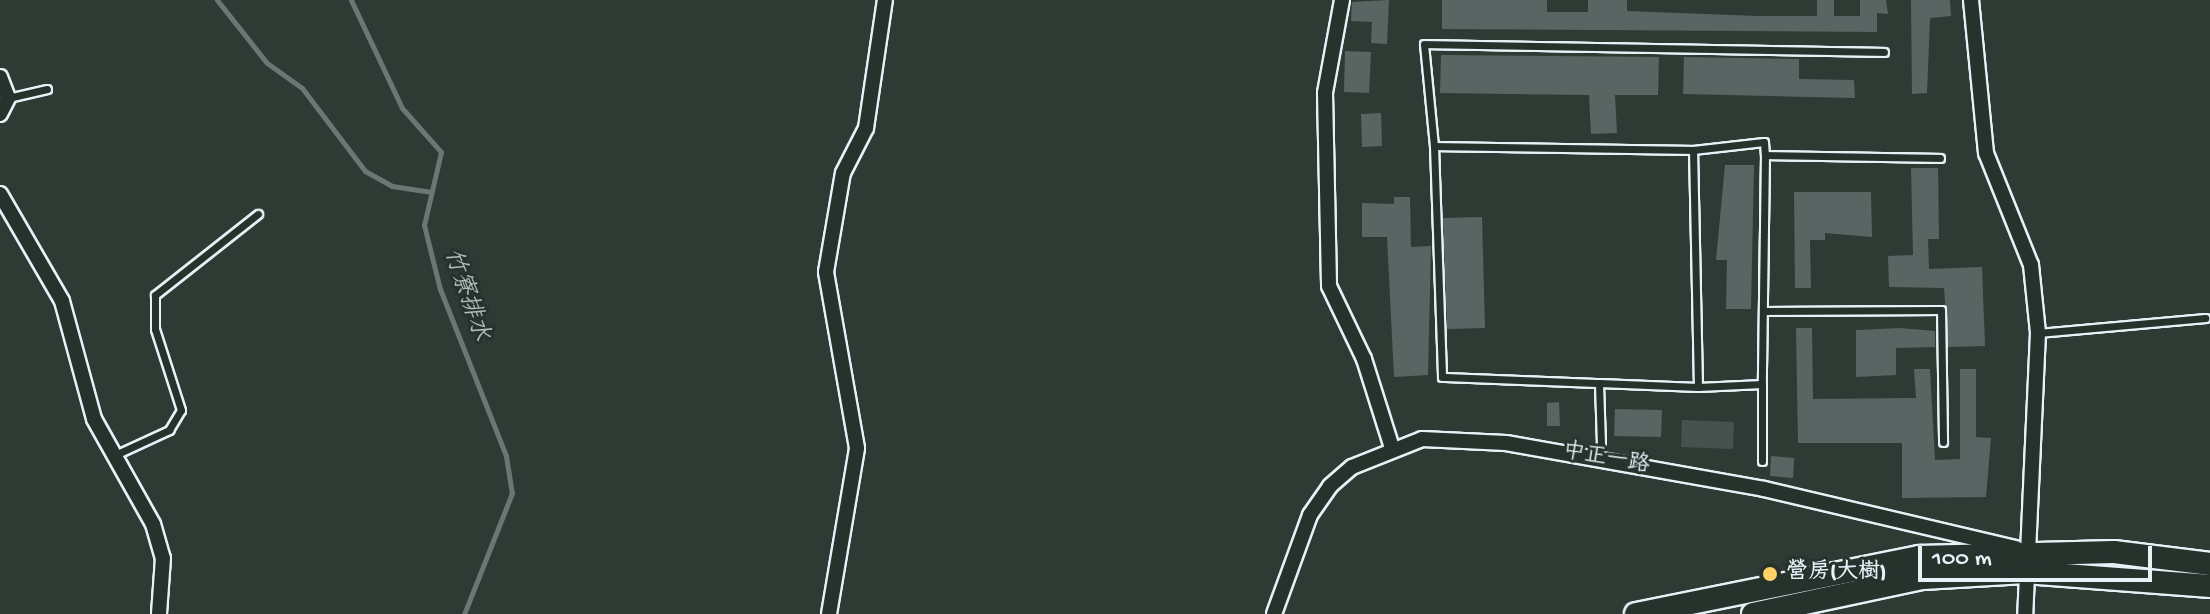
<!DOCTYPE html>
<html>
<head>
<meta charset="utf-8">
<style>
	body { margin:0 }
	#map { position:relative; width:2210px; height:614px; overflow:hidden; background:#2e3b35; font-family:"Gochi Hand","LXGW WenKai TC",sans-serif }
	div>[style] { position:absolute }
	.green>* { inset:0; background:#45524e }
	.stream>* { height:5px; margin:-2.5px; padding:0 2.5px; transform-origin:2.5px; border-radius:2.5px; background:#6b7775 }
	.building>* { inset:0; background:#596563 }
	.roads { filter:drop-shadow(2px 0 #e8f1f8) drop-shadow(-2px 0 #e8f1f8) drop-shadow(0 2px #e8f1f8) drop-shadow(0 -2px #e8f1f8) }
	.lane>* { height:7px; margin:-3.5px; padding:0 3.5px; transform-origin:3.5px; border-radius:3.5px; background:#26332d }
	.street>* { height:14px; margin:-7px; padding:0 7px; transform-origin:7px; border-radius:7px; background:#26332d }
	.primary>* { height:22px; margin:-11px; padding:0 11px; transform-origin:11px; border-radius:11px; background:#26332d }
	.dots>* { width:22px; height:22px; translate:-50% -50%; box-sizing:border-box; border:4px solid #26332d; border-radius:50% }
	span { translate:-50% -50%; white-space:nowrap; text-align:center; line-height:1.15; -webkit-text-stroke:6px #26332d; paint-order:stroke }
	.street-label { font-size:22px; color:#e8f1f8 }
	.poi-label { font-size:22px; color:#e8f1f8; font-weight:700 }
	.left { translate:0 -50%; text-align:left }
	.water-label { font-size:24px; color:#b0babd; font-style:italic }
	.scale { position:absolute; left:1918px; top:546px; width:234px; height:36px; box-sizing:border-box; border:4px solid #e8f1f8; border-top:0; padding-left:10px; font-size:24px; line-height:28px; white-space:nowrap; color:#e8f1f8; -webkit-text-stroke:6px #26332d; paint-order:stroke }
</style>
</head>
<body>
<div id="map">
	<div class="green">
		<div style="clip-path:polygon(1682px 420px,1734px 422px,1733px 449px,1681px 447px)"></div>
	</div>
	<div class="stream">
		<div style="left:217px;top:0;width:80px;rotate:51.6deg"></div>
		<div style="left:267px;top:63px;width:43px;rotate:35.5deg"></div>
		<div style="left:302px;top:88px;width:104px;rotate:52.8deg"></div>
		<div style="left:365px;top:171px;width:31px;rotate:29deg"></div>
		<div style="left:392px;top:186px;width:40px;rotate:8.5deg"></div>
		<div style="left:351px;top:0;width:119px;rotate:64.7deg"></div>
		<div style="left:402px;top:108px;width:59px;rotate:48.4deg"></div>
		<div style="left:441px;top:152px;width:75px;rotate:103.1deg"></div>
		<div style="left:424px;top:225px;width:66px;rotate:76deg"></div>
		<div style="left:440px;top:289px;width:180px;rotate:68.4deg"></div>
		<div style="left:506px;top:456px;width:37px;rotate:81deg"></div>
		<div style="left:512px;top:493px;width:130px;rotate:111.6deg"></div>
	</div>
	<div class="building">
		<div style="clip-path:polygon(1389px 0,1387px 44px,1371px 43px,1372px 22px,1351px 21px,1352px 2px)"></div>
		<div style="clip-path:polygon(1442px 0,1547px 0,1547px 12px,1588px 12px,1588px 0,1627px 0,1627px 11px,1757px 16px,1817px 16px,1817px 0,1834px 0,1834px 16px,1860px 16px,1860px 0,1886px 0,1888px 14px,1877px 13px,1877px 32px,1442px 29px)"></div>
		<div style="clip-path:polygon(1911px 0,1950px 0,1951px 16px,1930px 18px,1927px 93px,1912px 94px)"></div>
		<div style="clip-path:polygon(1345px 51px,1371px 52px,1369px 93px,1344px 92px)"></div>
		<div style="clip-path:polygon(1441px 55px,1659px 57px,1658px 95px,1615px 95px,1617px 133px,1591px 134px,1589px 95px,1440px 93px)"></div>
		<div style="clip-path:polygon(1684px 57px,1799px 59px,1799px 79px,1854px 80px,1855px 98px,1683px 94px)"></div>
		<div style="clip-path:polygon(1381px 113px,1382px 146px,1362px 147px,1361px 114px)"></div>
		<div style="clip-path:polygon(1725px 165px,1754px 165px,1751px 309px,1726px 309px,1727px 260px,1716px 260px)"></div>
		<div style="clip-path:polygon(1911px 168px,1938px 168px,1939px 239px,1928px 239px,1929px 269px,1982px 267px,1985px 346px,1948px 347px,1944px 288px,1889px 287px,1888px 256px,1913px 255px)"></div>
		<div style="clip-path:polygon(1794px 192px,1871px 192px,1872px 237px,1825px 233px,1825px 240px,1810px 240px,1811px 288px,1795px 288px)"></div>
		<div style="clip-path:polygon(1394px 197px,1410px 197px,1411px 247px,1431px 246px,1428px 375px,1394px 377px,1387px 237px,1362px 237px,1362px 203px,1394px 204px)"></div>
		<div style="clip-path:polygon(1482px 217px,1485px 328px,1447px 329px,1443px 218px)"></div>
		<div style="clip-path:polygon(1796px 328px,1812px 328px,1813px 399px,1916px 398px,1914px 369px,1930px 369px,1935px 460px,1960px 459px,1960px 369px,1976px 369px,1976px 437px,1991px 438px,1986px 497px,1902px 498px,1902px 443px,1798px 443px)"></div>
		<div style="clip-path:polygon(1900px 328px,1935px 331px,1935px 347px,1896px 348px,1896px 375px,1856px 377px,1856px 330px)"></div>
		<div style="clip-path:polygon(1559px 402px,1560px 426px,1547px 426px,1547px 403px)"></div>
		<div style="clip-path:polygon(1615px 409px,1662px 410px,1661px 437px,1614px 436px)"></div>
		<div style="clip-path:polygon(1771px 456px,1794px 458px,1793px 478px,1770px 476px)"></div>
	</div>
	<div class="roads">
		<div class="lane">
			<div style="left:8px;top:98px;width:40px;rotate:-13deg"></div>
			<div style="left:1434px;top:146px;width:102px;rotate:-95.6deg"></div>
			<div style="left:1424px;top:44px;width:460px;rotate:1deg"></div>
			<div style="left:1693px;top:150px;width:71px;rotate:-6.4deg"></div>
			<div style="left:1764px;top:142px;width:13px;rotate:86deg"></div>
			<div style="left:1765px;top:155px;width:229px;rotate:90.8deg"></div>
			<div style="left:1762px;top:384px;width:64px;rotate:177.3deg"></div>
			<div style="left:1765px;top:155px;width:175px;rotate:1deg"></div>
			<div style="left:1763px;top:311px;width:178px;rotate:-0.3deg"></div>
			<div style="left:1941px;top:310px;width:132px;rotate:89.1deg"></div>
			<div style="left:2038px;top:333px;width:168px;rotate:-5.1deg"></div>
			<div style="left:1762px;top:384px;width:77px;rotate:90deg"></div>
			<div style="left:115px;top:455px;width:60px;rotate:-24.8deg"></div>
			<div style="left:169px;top:430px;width:23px;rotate:-59deg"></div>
			<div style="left:181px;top:410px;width:85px;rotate:-107.8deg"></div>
			<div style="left:155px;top:329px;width:34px;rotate:-90deg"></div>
			<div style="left:155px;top:295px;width:131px;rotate:-38.2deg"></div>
			<div style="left:1595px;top:458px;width:15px;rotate:-67deg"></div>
			<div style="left:1601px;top:444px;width:61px;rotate:-91.9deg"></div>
			<div style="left:1599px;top:383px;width:99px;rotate:2.3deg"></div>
			<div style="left:1698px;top:387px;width:237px;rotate:-91.2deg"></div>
			<div style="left:1693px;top:150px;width:259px;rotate:-179.1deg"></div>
			<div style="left:1434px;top:146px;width:231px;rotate:88deg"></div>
			<div style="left:1442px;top:377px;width:157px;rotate:2.2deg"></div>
		</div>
		<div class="street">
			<div style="left:1342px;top:0;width:95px;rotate:100.4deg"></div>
			<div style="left:1325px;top:93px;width:193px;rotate:88.8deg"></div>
			<div style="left:1329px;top:286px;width:81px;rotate:64.4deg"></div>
			<div style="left:1364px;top:359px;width:93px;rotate:72.5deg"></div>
			<div style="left:1971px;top:0;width:154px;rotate:84.4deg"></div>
			<div style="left:1986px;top:153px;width:121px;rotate:68.1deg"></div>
			<div style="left:2031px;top:265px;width:68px;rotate:84.1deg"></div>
			<div style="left:2038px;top:333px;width:281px;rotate:92.6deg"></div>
			<div style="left:0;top:77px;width:22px;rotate:69deg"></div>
			<div style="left:8px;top:98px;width:18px;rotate:117deg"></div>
			<div style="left:0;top:194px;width:124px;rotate:59.9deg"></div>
			<div style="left:62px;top:301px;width:122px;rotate:74.8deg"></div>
			<div style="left:94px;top:419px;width:120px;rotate:60.7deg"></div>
			<div style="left:153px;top:524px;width:35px;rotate:74deg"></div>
			<div style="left:163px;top:558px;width:56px;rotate:94.1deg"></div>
			<div style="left:829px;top:614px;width:168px;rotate:-80.4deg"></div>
			<div style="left:857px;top:448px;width:179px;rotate:-100deg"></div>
			<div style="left:826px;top:272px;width:100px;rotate:-80.3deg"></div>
			<div style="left:843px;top:173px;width:51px;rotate:-62.9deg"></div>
			<div style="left:866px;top:128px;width:129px;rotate:-81.6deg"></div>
			<div style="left:1274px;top:614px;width:105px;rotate:-70deg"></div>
			<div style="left:1310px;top:515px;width:35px;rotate:-55deg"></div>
			<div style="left:1330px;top:486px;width:29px;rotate:-41deg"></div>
			<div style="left:1352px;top:467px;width:75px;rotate:-21.8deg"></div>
			<div style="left:1422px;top:439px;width:84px;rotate:2.7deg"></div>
			<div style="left:1506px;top:443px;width:262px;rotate:10.1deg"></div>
			<div style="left:1764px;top:489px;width:259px;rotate:13.2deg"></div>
		</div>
		<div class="primary">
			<div style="left:1636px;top:614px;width:289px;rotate:-11.4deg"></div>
			<div style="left:1919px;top:557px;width:195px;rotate:-1.5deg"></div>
			<div style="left:2114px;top:552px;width:97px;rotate:7.1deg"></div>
			<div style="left:1753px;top:614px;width:174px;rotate:-12deg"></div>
			<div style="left:1923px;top:578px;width:102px;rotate:-3.4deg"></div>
			<div style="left:2025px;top:572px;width:186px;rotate:4.3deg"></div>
		</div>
	</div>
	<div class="dots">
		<div style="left:1770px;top:574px;background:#ffd166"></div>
	</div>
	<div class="street-label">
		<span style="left:1606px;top:460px;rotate:10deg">中正一路</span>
	</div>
	<div class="poi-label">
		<span class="left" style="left:1786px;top:574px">營房(大樹)</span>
	</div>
	<div class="water-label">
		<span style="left:465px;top:295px;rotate:71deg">竹寮排水</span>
	</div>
	<div class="scale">100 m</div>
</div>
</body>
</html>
